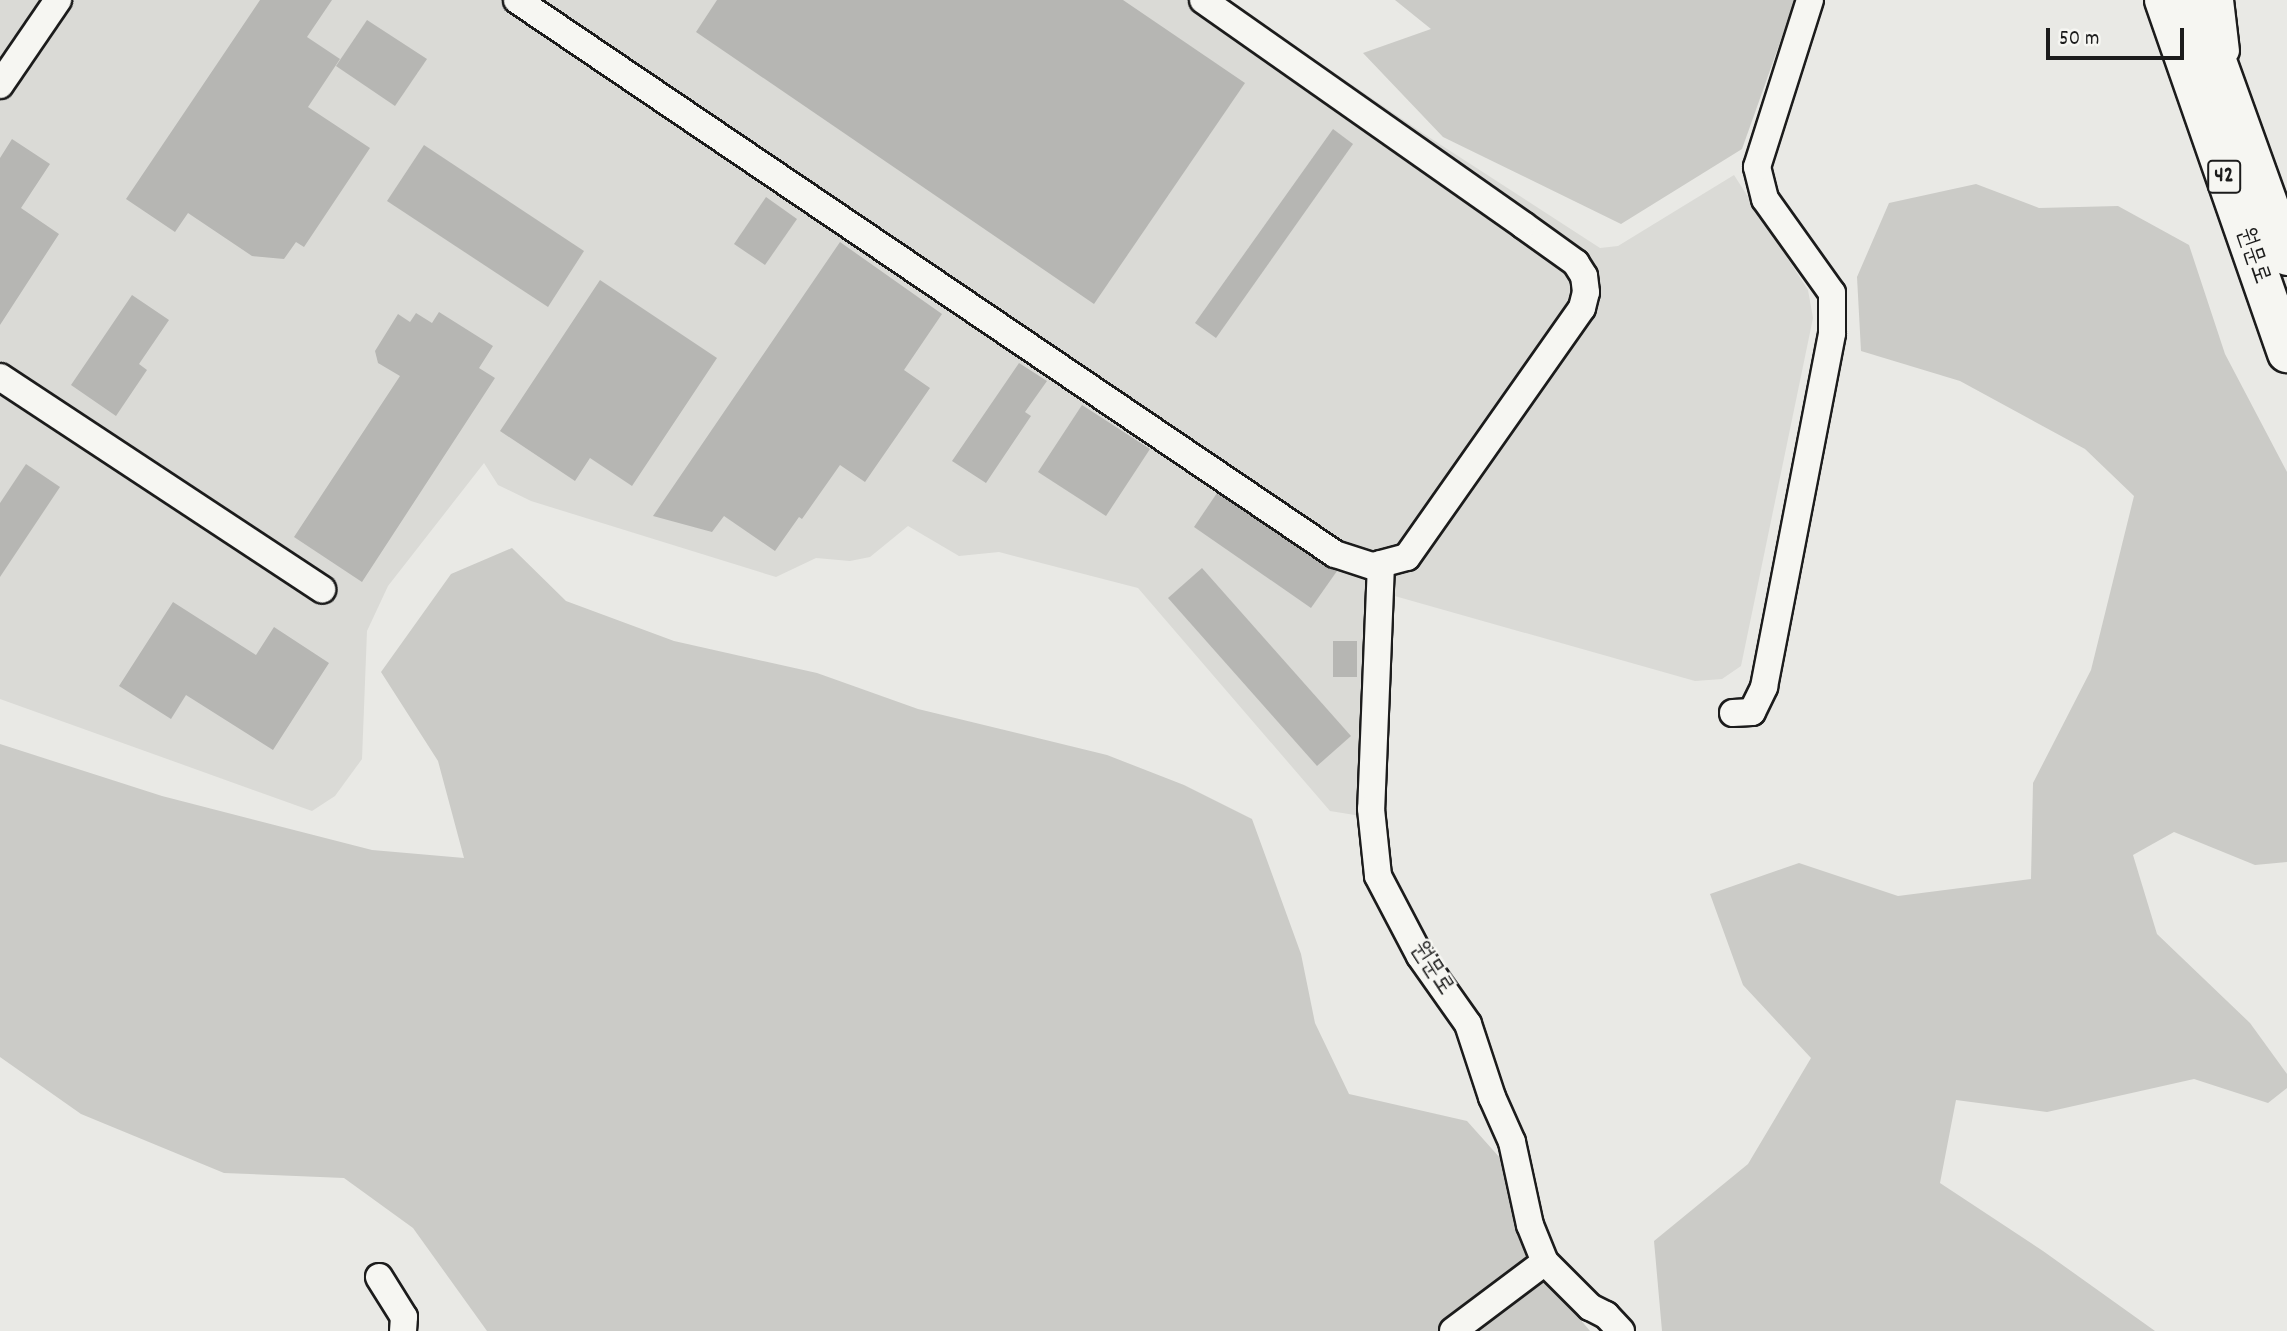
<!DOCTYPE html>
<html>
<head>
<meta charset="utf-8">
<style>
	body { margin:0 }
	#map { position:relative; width:2287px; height:1331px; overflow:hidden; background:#e9e9e5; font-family:Dekko,"Poor Story",sans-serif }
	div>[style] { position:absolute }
	.built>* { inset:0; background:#dadad6 }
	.green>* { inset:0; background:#cbcbc7 }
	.building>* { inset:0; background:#b6b6b3 }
	.roads { filter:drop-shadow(2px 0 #1c1c1c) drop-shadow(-2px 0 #1c1c1c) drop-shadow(0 2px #1c1c1c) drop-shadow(0 -2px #1c1c1c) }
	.minor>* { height:26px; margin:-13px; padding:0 13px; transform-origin:13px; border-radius:13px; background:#f6f6f2 }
	.highway>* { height:38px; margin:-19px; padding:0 19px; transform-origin:19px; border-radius:19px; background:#f6f6f2 }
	span { translate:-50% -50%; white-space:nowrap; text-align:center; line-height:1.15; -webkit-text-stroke:5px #f6f6f2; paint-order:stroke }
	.shield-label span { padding:2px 5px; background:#f6f6f2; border:2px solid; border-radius:5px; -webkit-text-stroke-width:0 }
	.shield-label { font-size:23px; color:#1c1c1c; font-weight:700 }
	.street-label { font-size:24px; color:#1c1c1c }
	.scale { position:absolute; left:2046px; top:28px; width:138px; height:32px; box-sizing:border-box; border:4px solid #1c1c1c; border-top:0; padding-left:9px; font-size:21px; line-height:24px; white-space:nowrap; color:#1c1c1c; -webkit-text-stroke:5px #f6f6f2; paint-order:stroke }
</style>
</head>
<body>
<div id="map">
	<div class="built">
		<div style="clip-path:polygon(0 0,1228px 0,1424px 134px,1600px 248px,1618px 246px,1734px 175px,1808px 290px,1813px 318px,1741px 666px,1722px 679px,1695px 681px,1370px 589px,1361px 816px,1330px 811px,1138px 588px,999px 552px,959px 556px,908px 526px,870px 557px,850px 561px,816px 558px,776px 577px,531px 501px,498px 485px,484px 463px,388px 586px,367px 631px,362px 759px,335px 796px,312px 811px,0 699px)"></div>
	</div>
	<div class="green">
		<div style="clip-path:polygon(1395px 0,1795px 0,1742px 149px,1621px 224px,1443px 137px,1363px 53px,1431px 29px)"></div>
		<div style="clip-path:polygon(1976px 184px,2039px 208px,2118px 206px,2189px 245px,2225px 354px,2287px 472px,2287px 862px,2255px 865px,2174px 832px,2133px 855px,2157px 934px,2250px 1023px,2287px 1074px,2287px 1088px,2268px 1103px,2194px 1079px,2047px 1112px,1956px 1100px,1940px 1183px,2043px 1251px,2155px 1331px,1662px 1331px,1654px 1241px,1748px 1164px,1811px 1058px,1743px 985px,1710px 894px,1799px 863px,1898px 896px,2031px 879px,2033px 783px,2091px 670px,2134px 496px,2085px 449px,1960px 381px,1861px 351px,1857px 277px,1889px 203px)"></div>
		<div style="clip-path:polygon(512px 548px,566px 601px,674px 641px,817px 673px,918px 709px,1107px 755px,1184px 785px,1252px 819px,1301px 954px,1315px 1023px,1349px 1094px,1467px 1121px,1509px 1168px,1538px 1269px,1590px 1331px,487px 1331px,413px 1228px,344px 1178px,224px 1173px,81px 1114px,0 1057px,0 744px,162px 796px,372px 850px,464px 858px,438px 761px,381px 672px,451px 574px)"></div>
	</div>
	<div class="building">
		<div style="clip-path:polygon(260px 0,332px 0,307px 37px,340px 59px,308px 107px,370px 148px,304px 247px,296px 242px,284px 259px,252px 256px,188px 213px,175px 232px,126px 199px)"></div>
		<div style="clip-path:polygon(717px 0,1123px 0,1245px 83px,1094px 304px,696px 32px)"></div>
		<div style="clip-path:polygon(367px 20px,427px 59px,395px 106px,336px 66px)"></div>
		<div style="clip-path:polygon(1333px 129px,1353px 144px,1216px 338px,1195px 323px)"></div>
		<div style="clip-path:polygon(12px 139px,50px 164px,21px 208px,59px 234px,0 325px,0 158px)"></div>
		<div style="clip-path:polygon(424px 145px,584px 251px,548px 307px,387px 201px)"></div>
		<div style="clip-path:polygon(766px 197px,797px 219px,765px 265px,734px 244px)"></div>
		<div style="clip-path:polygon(840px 242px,942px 314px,904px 370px,930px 388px,865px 482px,840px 465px,802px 519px,799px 517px,775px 551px,724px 516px,712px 532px,653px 516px)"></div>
		<div style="clip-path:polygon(600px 280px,717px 358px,632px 486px,590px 458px,575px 481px,500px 431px)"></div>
		<div style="clip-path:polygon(132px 295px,169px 320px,139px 364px,147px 370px,116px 416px,71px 385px)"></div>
		<div style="clip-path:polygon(439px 312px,493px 346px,479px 368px,495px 378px,362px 582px,294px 537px,400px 376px,378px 363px,375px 351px,398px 314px,410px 322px,416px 313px,432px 323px)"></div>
		<div style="clip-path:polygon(1019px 363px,1047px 381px,1025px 412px,1031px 416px,986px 483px,952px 461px)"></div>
		<div style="clip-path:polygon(1082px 405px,1150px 449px,1106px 516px,1038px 472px)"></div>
		<div style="clip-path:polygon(26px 464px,60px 487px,0 577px,0 503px)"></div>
		<div style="clip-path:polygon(1217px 493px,1337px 571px,1311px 608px,1194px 527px)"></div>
		<div style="clip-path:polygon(1202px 568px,1351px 736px,1317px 766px,1168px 598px)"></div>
		<div style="clip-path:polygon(173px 602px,256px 655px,274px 627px,329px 663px,273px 750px,186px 695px,171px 719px,119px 686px)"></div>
		<div style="clip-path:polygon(1333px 641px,1357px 641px,1357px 677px,1333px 677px)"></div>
	</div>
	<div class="roads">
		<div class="minor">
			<div style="left:517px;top:0;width:988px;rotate:34.11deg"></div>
			<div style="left:1335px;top:554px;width:40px;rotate:18deg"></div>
			<div style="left:1373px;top:566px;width:35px;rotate:-15deg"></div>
			<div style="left:1407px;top:557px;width:304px;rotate:-54.9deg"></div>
			<div style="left:1582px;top:308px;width:16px;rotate:-76deg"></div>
			<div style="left:1586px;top:292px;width:16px;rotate:-97deg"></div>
			<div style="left:1584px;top:276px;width:15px;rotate:-122deg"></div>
			<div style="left:1576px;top:263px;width:65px;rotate:-144.4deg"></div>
			<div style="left:1523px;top:225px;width:391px;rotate:-144.9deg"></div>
			<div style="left:2220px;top:0;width:51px;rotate:83.3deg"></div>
			<div style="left:0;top:85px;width:103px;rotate:-55.7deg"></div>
			<div style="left:0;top:377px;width:386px;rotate:33.4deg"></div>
			<div style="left:1381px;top:564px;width:245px;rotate:92.3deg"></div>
			<div style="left:1371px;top:809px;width:67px;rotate:84deg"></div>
			<div style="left:1378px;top:876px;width:90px;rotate:62.3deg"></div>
			<div style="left:1420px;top:956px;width:83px;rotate:54.8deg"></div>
			<div style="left:1468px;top:1024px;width:77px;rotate:71.8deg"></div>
			<div style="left:1492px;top:1097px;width:49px;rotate:66deg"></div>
			<div style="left:1512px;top:1142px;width:85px;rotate:77.8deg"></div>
			<div style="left:1530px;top:1225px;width:40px;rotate:68deg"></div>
			<div style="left:1545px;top:1262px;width:64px;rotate:45deg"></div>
			<div style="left:1590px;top:1307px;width:18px;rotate:27deg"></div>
			<div style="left:1606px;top:1315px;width:22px;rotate:47deg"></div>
			<div style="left:1733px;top:713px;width:19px;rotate:-3deg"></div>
			<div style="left:1752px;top:712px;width:28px;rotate:-64deg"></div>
			<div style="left:1764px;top:687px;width:360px;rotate:-79.1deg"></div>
			<div style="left:1832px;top:333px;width:40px;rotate:-90deg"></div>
			<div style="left:1832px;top:293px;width:115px;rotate:-125.5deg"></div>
			<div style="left:1765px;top:199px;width:33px;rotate:-104deg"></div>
			<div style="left:1757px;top:167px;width:175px;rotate:-72.4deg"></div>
			<div style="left:379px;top:1277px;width:47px;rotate:58deg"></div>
			<div style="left:404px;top:1317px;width:14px;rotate:94deg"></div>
			<div style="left:1453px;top:1331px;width:115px;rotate:-36.9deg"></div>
		</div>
		<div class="highway">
			<div style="left:2164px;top:0;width:374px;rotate:70.8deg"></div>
			<div style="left:2195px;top:0;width:272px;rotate:70.2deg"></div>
		</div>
	</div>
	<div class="shield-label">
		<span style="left:2224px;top:177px">42</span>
	</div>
	<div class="street-label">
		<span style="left:2252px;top:256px;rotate:71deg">원문로</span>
		<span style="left:1431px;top:969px;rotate:57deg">원문로</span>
	</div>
	<div class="scale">50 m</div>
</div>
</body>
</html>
